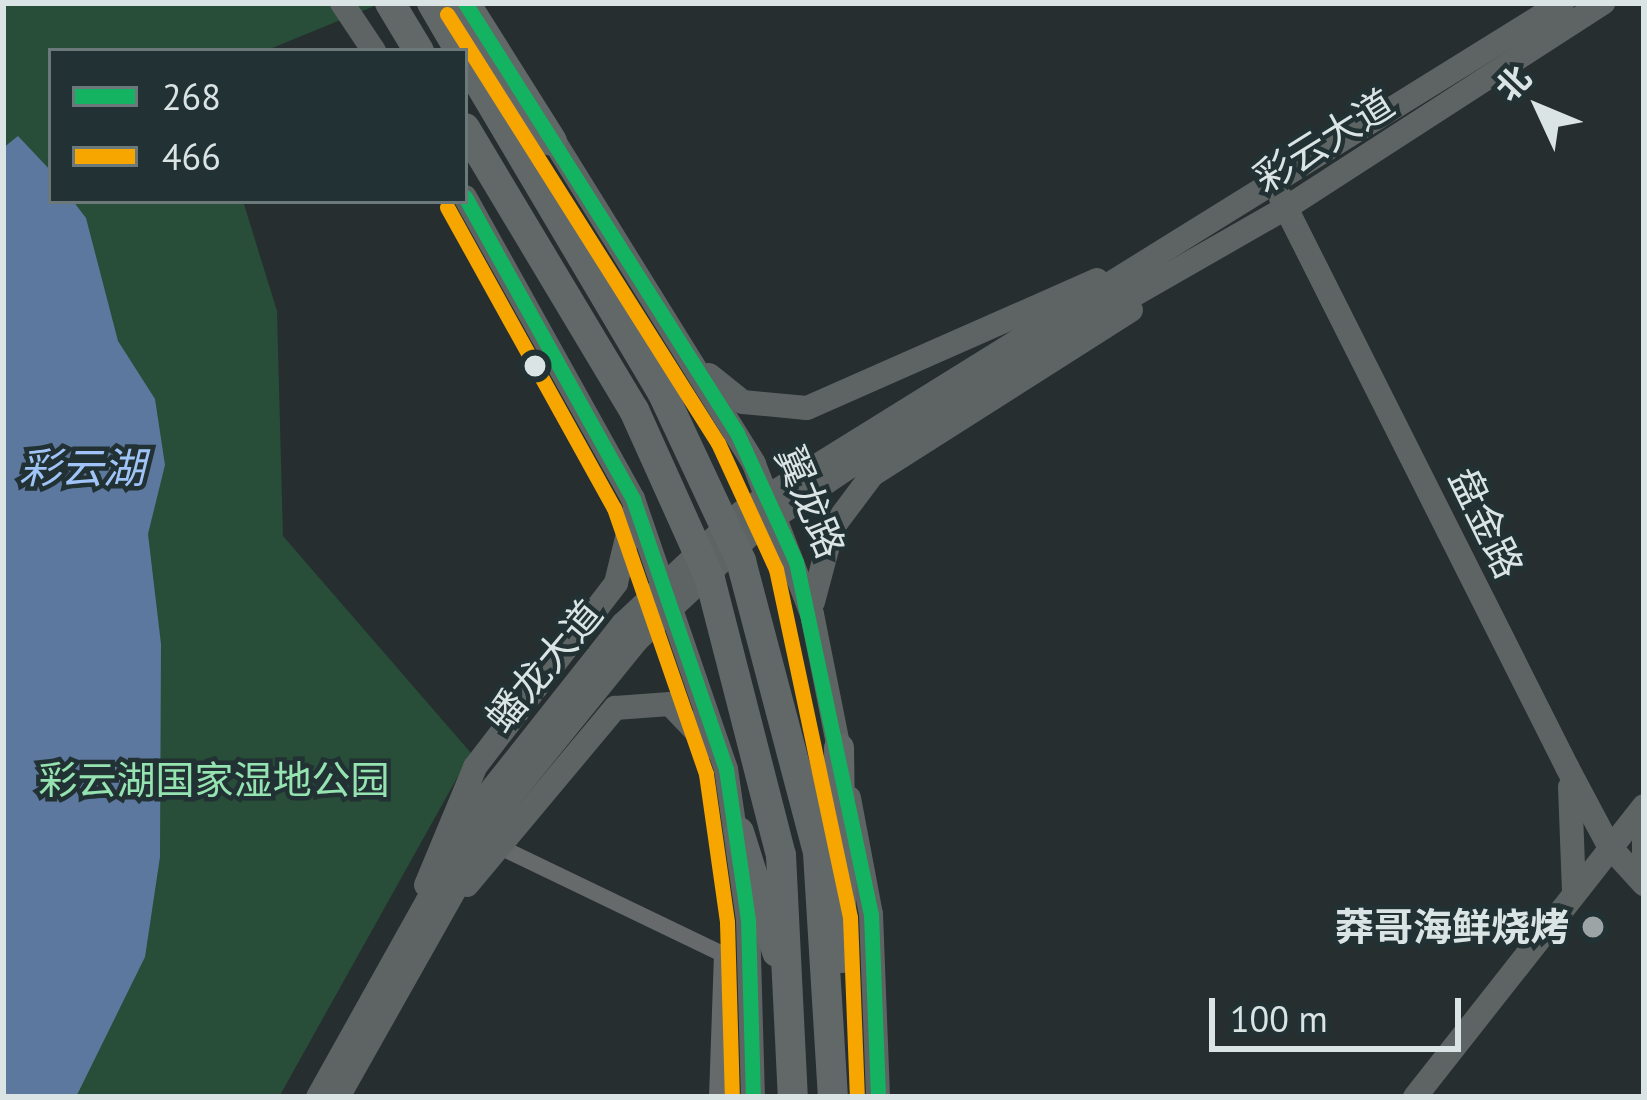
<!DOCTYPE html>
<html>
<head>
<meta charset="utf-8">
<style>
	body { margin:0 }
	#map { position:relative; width:1647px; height:1100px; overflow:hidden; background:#262e2f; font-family:"PT Sans","Noto Sans SC",sans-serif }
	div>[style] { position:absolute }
	.green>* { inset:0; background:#284d38 }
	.water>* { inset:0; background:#5d789e }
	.street>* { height:16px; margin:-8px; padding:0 8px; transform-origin:8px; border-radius:8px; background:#676a6a }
	.secondary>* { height:24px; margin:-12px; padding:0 12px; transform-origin:12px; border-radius:12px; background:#5e6463 }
	.highway>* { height:30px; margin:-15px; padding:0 15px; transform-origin:15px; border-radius:15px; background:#626868 }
	.bus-1>* { height:15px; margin:-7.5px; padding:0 7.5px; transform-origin:7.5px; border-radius:7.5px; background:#13b361 }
	.bus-2>* { height:15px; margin:-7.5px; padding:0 7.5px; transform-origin:7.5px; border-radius:7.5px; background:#f7a600 }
	.dots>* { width:33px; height:33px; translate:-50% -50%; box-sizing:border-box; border:6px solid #223133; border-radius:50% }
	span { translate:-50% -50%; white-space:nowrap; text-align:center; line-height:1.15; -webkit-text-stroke:9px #223133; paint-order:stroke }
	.street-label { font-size:39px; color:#dbe4e5 }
	.park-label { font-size:39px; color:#95e3b1 }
	.poi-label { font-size:39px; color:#dbe4e5; font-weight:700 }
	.right { translate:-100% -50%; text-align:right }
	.water-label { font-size:42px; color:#a0c4f7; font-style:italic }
	.frame { position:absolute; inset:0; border:6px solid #dbe4e5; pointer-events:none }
	.legend { position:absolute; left:48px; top:48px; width:420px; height:156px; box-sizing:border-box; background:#223133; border:3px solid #6c797a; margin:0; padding:15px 21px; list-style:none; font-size:36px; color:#dbe4e5 }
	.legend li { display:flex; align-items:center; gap:24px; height:60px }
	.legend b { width:60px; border:3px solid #6c797a }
	.north { position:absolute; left:1479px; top:48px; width:120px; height:120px; -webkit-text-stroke:9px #223133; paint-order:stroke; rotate:314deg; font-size:33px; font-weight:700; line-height:48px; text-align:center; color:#dbe4e5 }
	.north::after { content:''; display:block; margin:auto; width:42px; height:54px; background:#dbe4e5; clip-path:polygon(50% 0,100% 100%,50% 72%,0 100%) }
	.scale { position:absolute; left:1209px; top:998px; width:252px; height:54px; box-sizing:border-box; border:6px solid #dbe4e5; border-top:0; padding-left:15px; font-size:36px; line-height:42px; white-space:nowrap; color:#dbe4e5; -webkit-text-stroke:9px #223133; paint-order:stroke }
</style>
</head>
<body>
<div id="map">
	<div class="green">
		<div style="clip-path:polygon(3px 3px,382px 3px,265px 51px,51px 51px,51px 201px,243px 201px,277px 311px,283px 536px,471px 753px,279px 1097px,3px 1097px)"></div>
	</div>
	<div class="water">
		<div style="clip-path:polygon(18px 136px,51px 171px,51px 201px,73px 201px,86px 218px,118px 341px,155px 399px,165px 465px,148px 534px,161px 644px,160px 857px,145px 957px,76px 1097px,3px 1097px,3px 148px)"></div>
	</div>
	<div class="street">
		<div style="left:502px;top:848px;width:244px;rotate:25.7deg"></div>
		<div style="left:722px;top:954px;width:143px;rotate:92deg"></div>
	</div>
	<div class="secondary">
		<div style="left:342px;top:3px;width:58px;rotate:56.3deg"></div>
		<div style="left:546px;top:128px;width:395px;rotate:58.2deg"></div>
		<div style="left:754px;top:464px;width:161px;rotate:68.9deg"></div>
		<div style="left:812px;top:614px;width:153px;rotate:78.7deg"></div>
		<div style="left:465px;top:197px;width:346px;rotate:60.9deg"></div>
		<div style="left:633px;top:499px;width:286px;rotate:71deg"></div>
		<div style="left:726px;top:769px;width:153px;rotate:81.7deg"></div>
		<div style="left:748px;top:920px;width:177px;rotate:88.4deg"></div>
		<div style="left:1281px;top:198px;width:637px;rotate:63.31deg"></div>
		<div style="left:1567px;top:767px;width:89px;rotate:62deg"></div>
		<div style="left:1609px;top:846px;width:52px;rotate:47.4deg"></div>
		<div style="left:709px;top:375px;width:43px;rotate:38.5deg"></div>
		<div style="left:743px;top:402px;width:64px;rotate:5.4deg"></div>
		<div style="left:807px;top:408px;width:317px;rotate:-23.8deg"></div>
		<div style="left:813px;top:602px;width:78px;rotate:-75.1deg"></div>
		<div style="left:833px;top:527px;width:65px;rotate:-53.1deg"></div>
		<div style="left:872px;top:475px;width:307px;rotate:-32.5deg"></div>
		<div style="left:1570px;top:787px;width:102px;rotate:87.8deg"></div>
		<div style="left:849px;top:798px;width:118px;rotate:79.3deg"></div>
		<div style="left:871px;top:914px;width:183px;rotate:87.8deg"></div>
		<div style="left:1644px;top:836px;width:25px;rotate:90deg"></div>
		<div style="left:426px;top:885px;width:128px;rotate:-67.4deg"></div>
		<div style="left:475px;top:767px;width:232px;rotate:-52.5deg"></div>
		<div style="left:616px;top:583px;width:72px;rotate:-76.3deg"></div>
		<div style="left:467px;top:885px;width:231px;rotate:-50.1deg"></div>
		<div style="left:615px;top:708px;width:55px;rotate:-4.2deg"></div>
		<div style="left:670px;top:704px;width:59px;rotate:46.4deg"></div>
		<div style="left:318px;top:1097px;width:342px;rotate:-60.8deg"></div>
		<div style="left:485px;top:798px;width:222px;rotate:-51.6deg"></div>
		<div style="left:623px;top:624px;width:162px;rotate:-43.2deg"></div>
		<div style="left:741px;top:513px;width:967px;rotate:-31.85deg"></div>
		<div style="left:338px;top:1097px;width:332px;rotate:-60.6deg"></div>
		<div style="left:501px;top:808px;width:215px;rotate:-51deg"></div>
		<div style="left:636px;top:641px;width:161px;rotate:-43deg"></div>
		<div style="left:754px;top:531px;width:222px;rotate:-34deg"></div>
		<div style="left:938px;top:407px;width:401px;rotate:-29.8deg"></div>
		<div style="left:1286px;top:208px;width:378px;rotate:-32.9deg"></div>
		<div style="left:1415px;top:1097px;width:370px;rotate:-51.8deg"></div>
	</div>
	<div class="highway">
		<div style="left:390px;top:3px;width:56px;rotate:58.9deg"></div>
		<div style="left:432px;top:3px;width:56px;rotate:59.7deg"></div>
		<div style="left:465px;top:3px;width:163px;rotate:57.8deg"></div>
		<div style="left:465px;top:59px;width:387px;rotate:59.4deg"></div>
		<div style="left:662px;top:392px;width:187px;rotate:64.9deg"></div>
		<div style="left:741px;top:561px;width:302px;rotate:75.2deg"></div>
		<div style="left:818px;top:853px;width:244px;rotate:86.5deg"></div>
		<div style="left:465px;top:128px;width:329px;rotate:59.1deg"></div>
		<div style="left:634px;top:410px;width:185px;rotate:65.8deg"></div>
		<div style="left:710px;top:579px;width:285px;rotate:75.6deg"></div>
		<div style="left:781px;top:855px;width:242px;rotate:87.2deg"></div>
		<div style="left:839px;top:748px;width:210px;rotate:89.2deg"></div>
		<div style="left:739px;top:832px;width:126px;rotate:72.4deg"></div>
	</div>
	<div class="bus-1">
		<div style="left:465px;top:3px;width:509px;rotate:57.68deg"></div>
		<div style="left:737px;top:433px;width:142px;rotate:65.4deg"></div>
		<div style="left:796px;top:562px;width:360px;rotate:78deg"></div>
		<div style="left:871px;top:914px;width:183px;rotate:87.8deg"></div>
		<div style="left:465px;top:197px;width:346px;rotate:60.9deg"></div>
		<div style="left:633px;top:499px;width:286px;rotate:71deg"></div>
		<div style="left:726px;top:769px;width:153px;rotate:81.7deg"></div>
		<div style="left:748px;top:920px;width:177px;rotate:88.4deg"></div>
	</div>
	<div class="bus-2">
		<div style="left:447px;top:14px;width:507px;rotate:57.72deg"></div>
		<div style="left:718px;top:443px;width:139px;rotate:65.3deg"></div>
		<div style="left:776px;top:569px;width:356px;rotate:78deg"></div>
		<div style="left:850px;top:917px;width:180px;rotate:87.8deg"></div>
		<div style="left:447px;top:207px;width:344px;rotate:61deg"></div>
		<div style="left:614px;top:508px;width:281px;rotate:70.9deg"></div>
		<div style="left:706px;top:774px;width:149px;rotate:81.9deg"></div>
		<div style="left:727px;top:922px;width:175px;rotate:88.4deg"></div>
	</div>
	<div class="dots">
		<div style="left:535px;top:366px;background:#dbe4e5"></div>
		<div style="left:1593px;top:927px;background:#9ca4a5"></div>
	</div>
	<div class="street-label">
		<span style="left:1324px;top:141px;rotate:-32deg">彩云大道</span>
		<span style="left:810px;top:502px;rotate:67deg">翼龙路</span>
		<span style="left:1486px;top:523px;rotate:64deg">盘金路</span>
		<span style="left:544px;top:666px;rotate:-50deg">蟠龙大道</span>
	</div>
	<div class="park-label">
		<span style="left:214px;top:780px">彩云湖国家湿地公园</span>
	</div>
	<div class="poi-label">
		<span class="right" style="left:1569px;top:927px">莽哥海鲜烧烤</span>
	</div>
	<div class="water-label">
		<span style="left:82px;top:468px">彩云湖</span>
	</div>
	<div class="frame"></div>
	<ul class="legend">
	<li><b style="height:15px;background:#13b361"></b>268</li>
	<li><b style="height:15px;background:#f7a600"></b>466</li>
	</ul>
	<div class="north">北</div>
	<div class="scale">100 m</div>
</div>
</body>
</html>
